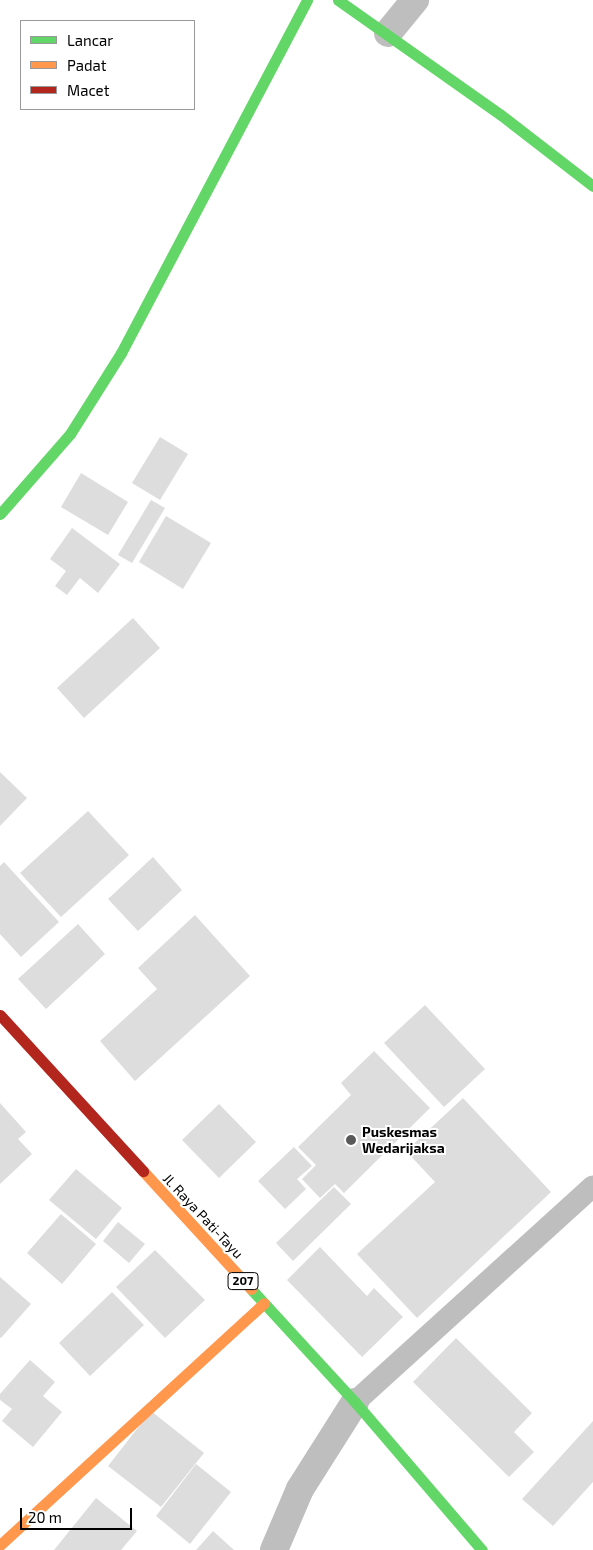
<!DOCTYPE html>
<html>
<head>
<meta charset="utf-8">
<style>
	body { margin:0 }
	#map { position:relative; width:593px; height:1550px; overflow:hidden; background:#fff; font-family:"Exo 2",sans-serif }
	div>[style] { position:absolute }
	.building>* { inset:0; background:#ddd }
	.lane>* { height:22px; margin:-11px; padding:0 11px; transform-origin:11px; border-radius:11px; background:#bebebe }
	.street>* { height:28px; margin:-14px; padding:0 14px; transform-origin:14px; border-radius:14px; background:#bebebe }
	.fast>* { height:11px; margin:-5.5px; padding:0 5.5px; transform-origin:5.5px; border-radius:5.5px; background:#63d668 }
	.slow>* { height:11px; margin:-5.5px; padding:0 5.5px; transform-origin:5.5px; border-radius:5.5px; background:#ff974d }
	.jam>* { height:11px; margin:-5.5px; padding:0 5.5px; transform-origin:5.5px; border-radius:5.5px; background:#b3261e }
	.dots>* { width:14px; height:14px; translate:-50% -50%; box-sizing:border-box; border:2px solid #fff; border-radius:50% }
	span { translate:-50% -50%; white-space:nowrap; text-align:center; line-height:1.15; -webkit-text-stroke:4px #fff; paint-order:stroke }
	.shield-label span { padding:1px 4px; background:#fff; border:1px solid; border-radius:4px; -webkit-text-stroke-width:0 }
	.shield-label { font-size:12px; color:#000; font-weight:700 }
	.poi-label { font-size:14px; color:#000; font-weight:700 }
	.left { translate:0 -50%; text-align:left }
	.street-label { font-size:14px; color:#000 }
	.legend { position:absolute; left:20px; top:20px; width:175px; height:90px; box-sizing:border-box; background:#fff; border:1px solid #999; margin:0; padding:6px 9px; list-style:none; font-size:15px; color:#000 }
	.legend li { display:flex; align-items:center; gap:10px; height:25px }
	.legend b { width:25px; border:1px solid #999 }
	.scale { position:absolute; left:20px; top:1508px; width:112px; height:22px; box-sizing:border-box; border:2px solid #000; border-top:0; padding-left:6px; font-size:15px; line-height:18px; white-space:nowrap; color:#000; -webkit-text-stroke:4px #fff; paint-order:stroke }
</style>
</head>
<body>
<div id="map">
	<div class="building">
		<div style="clip-path:polygon(160px 437px,188px 454px,160px 500px,132px 483px)"></div>
		<div style="clip-path:polygon(81px 473px,128px 502px,108px 535px,61px 507px)"></div>
		<div style="clip-path:polygon(151px 500px,165px 508px,132px 563px,118px 555px)"></div>
		<div style="clip-path:polygon(166px 516px,211px 543px,183px 589px,139px 562px)"></div>
		<div style="clip-path:polygon(72px 528px,120px 564px,98px 593px,80px 578px,67px 595px,55px 586px,66px 571px,50px 559px)"></div>
		<div style="clip-path:polygon(133px 618px,160px 648px,84px 718px,57px 688px)"></div>
		<div style="clip-path:polygon(0 772px,27px 798px,0 826px)"></div>
		<div style="clip-path:polygon(88px 811px,129px 855px,61px 917px,20px 873px)"></div>
		<div style="clip-path:polygon(153px 857px,182px 890px,138px 931px,108px 899px)"></div>
		<div style="clip-path:polygon(4px 862px,59px 922px,21px 957px,0 934px,0 866px)"></div>
		<div style="clip-path:polygon(195px 915px,250px 976px,135px 1081px,100px 1041px,157px 989px,138px 968px)"></div>
		<div style="clip-path:polygon(78px 924px,105px 954px,46px 1009px,18px 979px)"></div>
		<div style="clip-path:polygon(425px 1005px,485px 1069px,444px 1107px,384px 1043px)"></div>
		<div style="clip-path:polygon(374px 1051px,430px 1108px,344px 1193px,335px 1184px,320px 1198px,302px 1179px,316px 1165px,298px 1147px,351px 1095px,341px 1083px)"></div>
		<div style="clip-path:polygon(463px 1098px,551px 1192px,417px 1318px,357px 1254px,435px 1182px,406px 1151px)"></div>
		<div style="clip-path:polygon(0 1103px,26px 1132px,18px 1139px,32px 1154px,0 1184px)"></div>
		<div style="clip-path:polygon(219px 1104px,256px 1142px,219px 1178px,182px 1140px)"></div>
		<div style="clip-path:polygon(294px 1147px,312px 1166px,297px 1179px,306px 1189px,285px 1209px,258px 1181px)"></div>
		<div style="clip-path:polygon(76px 1169px,122px 1208px,96px 1239px,49px 1200px)"></div>
		<div style="clip-path:polygon(334px 1187px,351px 1204px,293px 1261px,276px 1243px)"></div>
		<div style="clip-path:polygon(61px 1214px,96px 1244px,62px 1284px,27px 1253px)"></div>
		<div style="clip-path:polygon(118px 1222px,145px 1244px,129px 1263px,103px 1241px)"></div>
		<div style="clip-path:polygon(320px 1247px,367px 1296px,374px 1288px,403px 1317px,362px 1357px,287px 1280px)"></div>
		<div style="clip-path:polygon(155px 1250px,205px 1300px,165px 1338px,116px 1287px)"></div>
		<div style="clip-path:polygon(0 1277px,31px 1304px,1px 1338px,0 1337px)"></div>
		<div style="clip-path:polygon(112px 1292px,144px 1325px,90px 1376px,59px 1343px)"></div>
		<div style="clip-path:polygon(456px 1338px,532px 1413px,514px 1432px,534px 1452px,509px 1477px,413px 1382px)"></div>
		<div style="clip-path:polygon(30px 1360px,55px 1382px,43px 1396px,62px 1412px,33px 1447px,2px 1421px,12px 1409px,0 1400px,0 1394px)"></div>
		<div style="clip-path:polygon(151px 1411px,204px 1453px,161px 1507px,108px 1466px)"></div>
		<div style="clip-path:polygon(593px 1421px,593px 1482px,553px 1526px,522px 1499px)"></div>
		<div style="clip-path:polygon(196px 1464px,231px 1492px,190px 1544px,156px 1516px)"></div>
		<div style="clip-path:polygon(96px 1498px,137px 1531px,121px 1550px,54px 1550px)"></div>
		<div style="clip-path:polygon(213px 1531px,234px 1550px,196px 1550px)"></div>
	</div>
	<div class="lane">
		<div style="left:355px;top:1402px;width:321px;rotate:-42.2deg"></div>
	</div>
	<div class="street">
		<div style="left:388px;top:33px;width:43px;rotate:-50.7deg"></div>
		<div style="left:274px;top:1550px;width:66px;rotate:-66.9deg"></div>
		<div style="left:300px;top:1489px;width:103px;rotate:-57.7deg"></div>
	</div>
	<div class="fast">
		<div style="left:338px;top:0;width:199px;rotate:35.2deg"></div>
		<div style="left:501px;top:115px;width:116px;rotate:37.7deg"></div>
		<div style="left:0;top:514px;width:106px;rotate:-48.8deg"></div>
		<div style="left:70px;top:434px;width:96px;rotate:-57.8deg"></div>
		<div style="left:121px;top:353px;width:399px;rotate:-62.2deg"></div>
		<div style="left:251px;top:1289px;width:154px;rotate:47.4deg"></div>
		<div style="left:355px;top:1402px;width:195px;rotate:49.4deg"></div>
	</div>
	<div class="slow">
		<div style="left:143px;top:1171px;width:160px;rotate:47.5deg"></div>
		<div style="left:0;top:1545px;width:358px;rotate:-42.5deg"></div>
	</div>
	<div class="jam">
		<div style="left:0;top:1015px;width:212px;rotate:47.5deg"></div>
	</div>
	<div class="dots">
		<div style="left:351px;top:1140px;background:#595959"></div>
	</div>
	<div class="shield-label">
		<span style="left:243px;top:1281px">207</span>
	</div>
	<div class="poi-label">
		<span class="left" style="left:362px;top:1140px">Puskesmas<br>Wedarijaksa</span>
	</div>
	<div class="street-label">
		<span style="left:203px;top:1216px;rotate:47deg">Jl. Raya Pati-Tayu</span>
	</div>
	<ul class="legend">
	<li><b style="height:6px;background:#63d668"></b>Lancar</li>
	<li><b style="height:6px;background:#ff974d"></b>Padat</li>
	<li><b style="height:6px;background:#b3261e"></b>Macet</li>
	</ul>
	<div class="scale">20 m</div>
</div>
</body>
</html>
